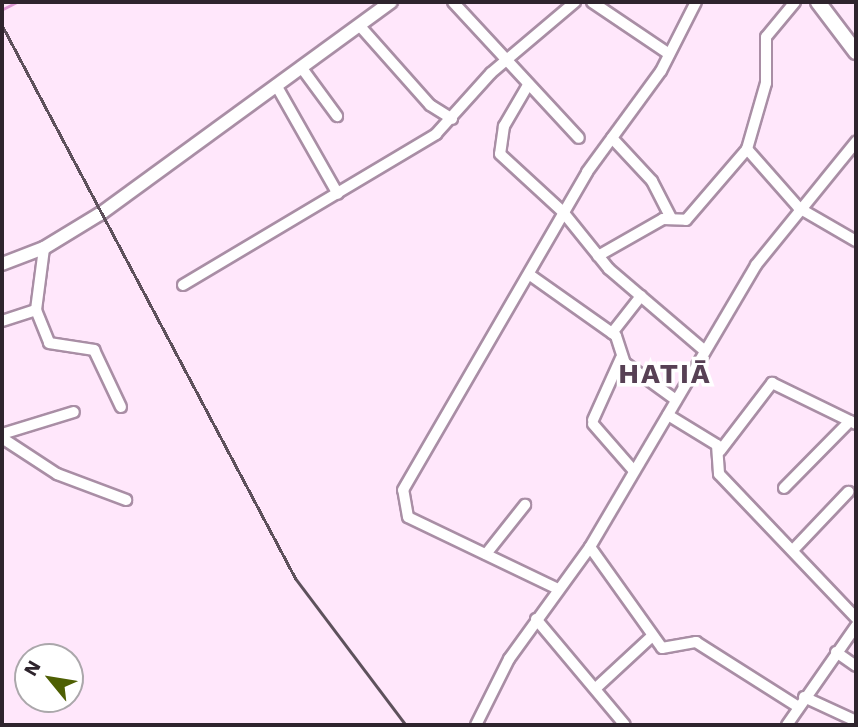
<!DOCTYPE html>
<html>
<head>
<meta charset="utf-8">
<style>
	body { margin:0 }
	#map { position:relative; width:858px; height:727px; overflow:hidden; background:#ffe7fb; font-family:"Work Sans",sans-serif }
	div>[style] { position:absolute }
	.stream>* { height:2.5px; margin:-1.25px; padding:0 1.25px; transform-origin:1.25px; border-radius:1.25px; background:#dd97d4 }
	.roads { filter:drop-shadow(2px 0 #a98ea5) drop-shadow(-2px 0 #a98ea5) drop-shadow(0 2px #a98ea5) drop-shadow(0 -2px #a98ea5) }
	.minor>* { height:10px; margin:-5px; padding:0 5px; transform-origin:5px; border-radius:5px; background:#fff }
	.tertiary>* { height:12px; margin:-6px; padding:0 6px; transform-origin:6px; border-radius:6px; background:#fff }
	.secondary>* { height:14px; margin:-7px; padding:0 7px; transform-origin:7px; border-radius:7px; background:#fff }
	.rail>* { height:2.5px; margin:-1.25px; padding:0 1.25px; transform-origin:1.25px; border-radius:1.25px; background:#5e515c }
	span { translate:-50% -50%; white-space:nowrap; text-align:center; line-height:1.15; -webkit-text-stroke:7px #fff; paint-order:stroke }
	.district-label { font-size:28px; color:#574054; font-weight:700; letter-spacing:2px }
	.frame { position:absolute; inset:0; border:4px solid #2e242d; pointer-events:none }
	.north { position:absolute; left:14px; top:643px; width:70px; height:70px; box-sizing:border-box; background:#fff; border:2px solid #aba7ab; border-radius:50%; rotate:300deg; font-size:19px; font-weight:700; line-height:28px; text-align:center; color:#2e242d }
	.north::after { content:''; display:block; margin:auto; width:24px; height:32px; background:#4e5f03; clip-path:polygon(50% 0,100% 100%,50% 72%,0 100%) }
</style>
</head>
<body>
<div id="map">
	<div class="stream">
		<div style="left:3px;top:9px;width:16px;rotate:-27deg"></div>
	</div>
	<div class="roads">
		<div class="minor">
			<div style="left:453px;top:2px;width:185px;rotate:47.2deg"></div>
			<div style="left:592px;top:2px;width:93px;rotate:34deg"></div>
			<div style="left:795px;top:2px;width:45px;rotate:129.6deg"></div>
			<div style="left:766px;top:37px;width:46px;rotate:90deg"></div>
			<div style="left:766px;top:83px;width:69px;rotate:106.1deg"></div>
			<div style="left:747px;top:149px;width:79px;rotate:48.6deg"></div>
			<div style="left:799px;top:208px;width:66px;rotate:30.1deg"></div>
			<div style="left:359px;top:25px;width:107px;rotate:48.4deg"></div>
			<div style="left:430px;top:105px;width:26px;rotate:32deg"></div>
			<div style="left:301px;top:67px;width:61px;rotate:53.7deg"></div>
			<div style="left:276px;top:85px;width:125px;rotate:60.4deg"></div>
			<div style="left:528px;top:85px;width:48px;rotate:120.3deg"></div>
			<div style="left:504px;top:126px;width:28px;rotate:98deg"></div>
			<div style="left:500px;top:154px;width:86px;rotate:42.6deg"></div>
			<div style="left:563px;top:212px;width:73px;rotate:51.1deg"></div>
			<div style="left:609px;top:269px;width:126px;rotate:40.5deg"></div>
			<div style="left:612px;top:138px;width:59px;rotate:47.1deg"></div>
			<div style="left:652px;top:181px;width:42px;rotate:62.8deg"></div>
			<div style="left:598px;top:256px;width:75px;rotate:-29.6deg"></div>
			<div style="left:663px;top:219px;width:23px;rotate:2deg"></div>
			<div style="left:686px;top:220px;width:94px;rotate:-49.3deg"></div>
			<div style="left:530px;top:275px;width:105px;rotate:35.3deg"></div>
			<div style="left:616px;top:336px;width:28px;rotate:72deg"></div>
			<div style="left:625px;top:363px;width:63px;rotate:36deg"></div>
			<div style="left:183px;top:285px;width:295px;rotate:-30.8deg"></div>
			<div style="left:436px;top:134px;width:82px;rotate:-48deg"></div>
			<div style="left:491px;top:73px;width:110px;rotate:-40.2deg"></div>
			<div style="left:36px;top:310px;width:35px;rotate:68deg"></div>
			<div style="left:49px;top:343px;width:46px;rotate:8.8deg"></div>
			<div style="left:94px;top:350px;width:63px;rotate:64.7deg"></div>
			<div style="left:2px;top:321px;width:36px;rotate:-18deg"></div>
			<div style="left:36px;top:310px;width:63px;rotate:-82.6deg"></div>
			<div style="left:612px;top:333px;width:47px;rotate:-51.9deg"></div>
			<div style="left:668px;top:415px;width:57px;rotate:31.5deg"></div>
			<div style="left:717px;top:445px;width:29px;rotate:86deg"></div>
			<div style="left:719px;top:474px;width:199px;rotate:46.4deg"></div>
			<div style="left:593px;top:420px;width:68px;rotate:-65.7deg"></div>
			<div style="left:593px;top:424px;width:62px;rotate:48.9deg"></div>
			<div style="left:2px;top:434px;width:75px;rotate:-17deg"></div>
			<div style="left:2px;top:438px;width:66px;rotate:33.2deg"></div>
			<div style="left:57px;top:474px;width:74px;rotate:20.6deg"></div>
			<div style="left:720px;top:451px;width:86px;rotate:-52.6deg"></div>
			<div style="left:772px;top:383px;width:93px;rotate:26deg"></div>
			<div style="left:784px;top:488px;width:94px;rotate:-45.4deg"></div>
			<div style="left:590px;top:547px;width:124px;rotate:54.5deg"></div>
			<div style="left:662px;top:648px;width:35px;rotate:-10deg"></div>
			<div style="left:696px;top:642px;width:120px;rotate:32.4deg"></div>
			<div style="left:794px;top:549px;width:79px;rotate:-46.5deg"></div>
			<div style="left:486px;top:554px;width:63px;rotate:-51.5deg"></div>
			<div style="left:558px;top:589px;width:166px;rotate:-154.4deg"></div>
			<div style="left:408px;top:517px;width:27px;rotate:-100deg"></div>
			<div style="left:403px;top:490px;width:367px;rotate:-59.9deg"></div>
			<div style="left:587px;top:172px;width:125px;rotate:-53.8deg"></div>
			<div style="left:661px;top:71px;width:77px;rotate:-63.1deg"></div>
			<div style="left:536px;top:619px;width:138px;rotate:50deg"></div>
			<div style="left:836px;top:652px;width:24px;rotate:35deg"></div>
			<div style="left:596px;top:688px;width:74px;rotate:-42.8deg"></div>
			<div style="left:804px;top:697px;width:57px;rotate:24.8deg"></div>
			<div style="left:476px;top:725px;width:74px;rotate:-63.4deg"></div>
			<div style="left:509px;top:659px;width:138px;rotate:-54.1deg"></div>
			<div style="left:590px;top:547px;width:327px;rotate:-59.5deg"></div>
			<div style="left:756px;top:265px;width:159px;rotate:-50.9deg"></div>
			<div style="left:787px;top:725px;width:121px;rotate:-55.1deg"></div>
		</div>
		<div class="tertiary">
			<div style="left:2px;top:264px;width:45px;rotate:-20.9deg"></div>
			<div style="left:44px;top:248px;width:66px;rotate:-31.3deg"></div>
			<div style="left:100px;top:214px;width:360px;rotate:-36.1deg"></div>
		</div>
		<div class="secondary">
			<div style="left:818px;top:2px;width:63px;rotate:52.8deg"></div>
		</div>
	</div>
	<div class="rail">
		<div style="left:2px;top:25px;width:627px;rotate:62.05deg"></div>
		<div style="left:296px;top:579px;width:183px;rotate:53deg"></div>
	</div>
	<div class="district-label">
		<span style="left:665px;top:374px">HATIĀ</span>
	</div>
	<div class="frame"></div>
	<div class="north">N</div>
</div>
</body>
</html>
